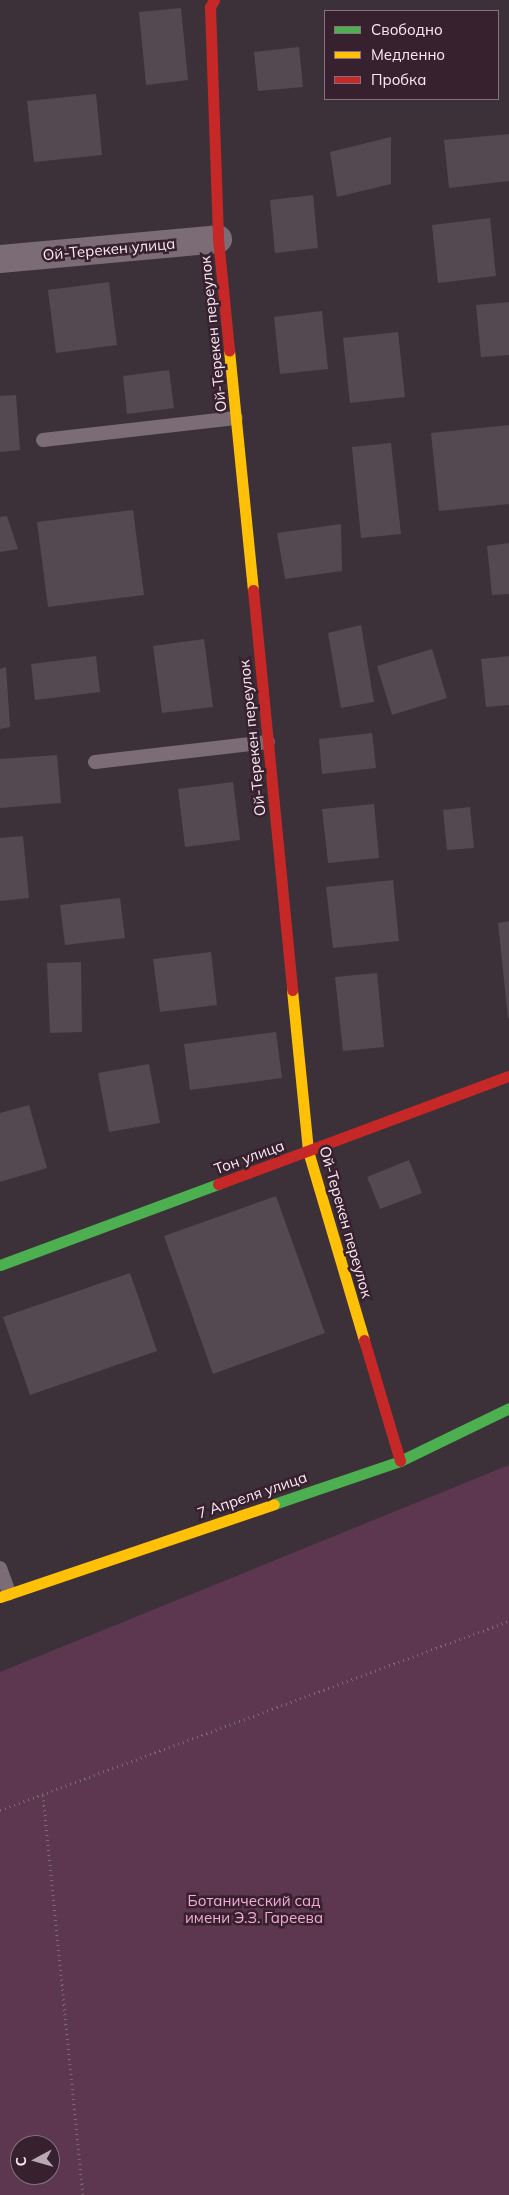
<!DOCTYPE html>
<html>
<head>
<meta charset="utf-8">
<style>
	body { margin:0 }
	#map { position:relative; width:509px; height:2195px; overflow:hidden; background:#3d3139; font-family:Mulish,sans-serif }
	div>[style] { position:absolute }
	.green>* { inset:0; background:#5c374f }
	.building>* { inset:0; background:#544950 }
	.path>* { height:3px; margin-top:-1.5px; transform-origin:0; background:repeating-linear-gradient(90deg,#786b73 0 1px,transparent 0 5px) }
	.lane>* { height:14px; margin:-7px; padding:0 7px; transform-origin:7px; border-radius:7px; background:#7c6c76 }
	.street>* { height:28px; margin:-14px; padding:0 14px; transform-origin:14px; border-radius:14px; background:#7c6c76 }
	.fast>* { height:11px; margin:-5.5px; padding:0 5.5px; transform-origin:5.5px; border-radius:5.5px; background:#4caf50 }
	.slow>* { height:11px; margin:-5.5px; padding:0 5.5px; transform-origin:5.5px; border-radius:5.5px; background:#ffc107 }
	.jam>* { height:11px; margin:-5.5px; padding:0 5.5px; transform-origin:5.5px; border-radius:5.5px; background:#c62828 }
	span { translate:-50% -50%; white-space:nowrap; text-align:center; line-height:1.15; -webkit-text-stroke:5px #38212f; paint-order:stroke }
	.street-label { font-size:15px; color:#faeaf3 }
	.park-label { font-size:15px; color:#f5aad8 }
	.legend { position:absolute; left:324px; top:10px; width:175px; height:90px; box-sizing:border-box; background:#38212f; border:1px solid #86717d; margin:0; padding:6px 9px; list-style:none; font-size:15px; color:#faeaf3 }
	.legend li { display:flex; align-items:center; gap:10px; height:25px }
	.legend b { width:25px; border:1px solid #86717d }
	.north { position:absolute; left:10px; top:2135px; width:50px; height:50px; box-sizing:border-box; background:#38212f; border:1px solid #86717d; border-radius:50%; rotate:264deg; font-size:14px; font-weight:700; line-height:20px; text-align:center; color:#faeaf3 }
	.north::after { content:''; display:block; margin:auto; width:18px; height:22px; background:#b8a9b2; clip-path:polygon(50% 0,100% 100%,50% 72%,0 100%) }
</style>
</head>
<body>
<div id="map">
	<div class="green">
		<div style="clip-path:polygon(evenodd,509px 1465px,509px 2195px,0 2195px,0 1672px,509px 1465px,20px 2145px,50px 2145px,50px 2175px,20px 2175px,20px 2145px)"></div>
	</div>
	<div class="building">
		<div style="clip-path:polygon(181px 8px,188px 80px,146px 85px,139px 12px)"></div>
		<div style="clip-path:polygon(299px 47px,303px 87px,258px 91px,254px 52px)"></div>
		<div style="clip-path:polygon(96px 94px,102px 155px,34px 162px,27px 101px)"></div>
		<div style="clip-path:polygon(509px 134px,509px 181px,449px 188px,444px 140px)"></div>
		<div style="clip-path:polygon(391px 137px,391px 184px,337px 197px,330px 152px)"></div>
		<div style="clip-path:polygon(313px 195px,318px 248px,275px 253px,270px 200px)"></div>
		<div style="clip-path:polygon(490px 218px,496px 276px,438px 283px,432px 225px)"></div>
		<div style="clip-path:polygon(109px 282px,117px 345px,56px 353px,48px 290px)"></div>
		<div style="clip-path:polygon(509px 302px,509px 355px,481px 357px,476px 305px)"></div>
		<div style="clip-path:polygon(322px 311px,328px 369px,280px 374px,274px 317px)"></div>
		<div style="clip-path:polygon(398px 332px,405px 397px,350px 403px,343px 338px)"></div>
		<div style="clip-path:polygon(169px 370px,174px 408px,127px 414px,123px 376px)"></div>
		<div style="clip-path:polygon(16px 395px,20px 450px,0 452px,0 396px)"></div>
		<div style="clip-path:polygon(509px 425px,509px 504px,439px 511px,431px 433px)"></div>
		<div style="clip-path:polygon(391px 443px,401px 534px,361px 538px,352px 447px)"></div>
		<div style="clip-path:polygon(133px 510px,144px 595px,48px 607px,37px 522px)"></div>
		<div style="clip-path:polygon(7px 516px,18px 549px,0 552px,0 517px)"></div>
		<div style="clip-path:polygon(341px 524px,342px 571px,285px 579px,277px 533px)"></div>
		<div style="clip-path:polygon(509px 543px,509px 594px,492px 595px,487px 546px)"></div>
		<div style="clip-path:polygon(361px 625px,374px 702px,341px 708px,328px 633px)"></div>
		<div style="clip-path:polygon(204px 639px,213px 707px,162px 713px,153px 646px)"></div>
		<div style="clip-path:polygon(432px 649px,447px 698px,392px 715px,377px 666px)"></div>
		<div style="clip-path:polygon(96px 656px,100px 692px,35px 700px,31px 664px)"></div>
		<div style="clip-path:polygon(509px 656px,509px 705px,486px 707px,481px 659px)"></div>
		<div style="clip-path:polygon(6px 667px,10px 727px,0 729px,0 669px)"></div>
		<div style="clip-path:polygon(372px 733px,376px 768px,322px 774px,319px 739px)"></div>
		<div style="clip-path:polygon(57px 755px,61px 803px,0 808px,0 759px)"></div>
		<div style="clip-path:polygon(233px 782px,240px 840px,185px 847px,178px 789px)"></div>
		<div style="clip-path:polygon(374px 804px,379px 858px,328px 863px,322px 809px)"></div>
		<div style="clip-path:polygon(470px 807px,474px 848px,447px 850px,443px 810px)"></div>
		<div style="clip-path:polygon(23px 836px,29px 898px,0 901px,0 838px)"></div>
		<div style="clip-path:polygon(393px 880px,399px 941px,333px 948px,326px 887px)"></div>
		<div style="clip-path:polygon(120px 898px,125px 938px,65px 945px,60px 905px)"></div>
		<div style="clip-path:polygon(509px 921px,509px 1018px,508px 1018px,498px 923px)"></div>
		<div style="clip-path:polygon(211px 952px,217px 1005px,160px 1012px,153px 959px)"></div>
		<div style="clip-path:polygon(81px 962px,82px 1032px,50px 1033px,47px 963px)"></div>
		<div style="clip-path:polygon(377px 973px,384px 1047px,343px 1051px,335px 977px)"></div>
		<div style="clip-path:polygon(276px 1032px,282px 1078px,190px 1090px,184px 1044px)"></div>
		<div style="clip-path:polygon(149px 1064px,160px 1123px,109px 1132px,98px 1073px)"></div>
		<div style="clip-path:polygon(29px 1105px,47px 1168px,0 1182px,0 1113px)"></div>
		<div style="clip-path:polygon(409px 1160px,422px 1193px,380px 1209px,367px 1177px)"></div>
		<div style="clip-path:polygon(276px 1196px,325px 1333px,213px 1374px,164px 1236px)"></div>
		<div style="clip-path:polygon(130px 1273px,157px 1351px,30px 1395px,3px 1317px)"></div>
	</div>
	<div class="path">
		<div style="left:43px;top:1795px;width:402px;rotate:84.3deg"></div>
		<div style="left:0;top:1810px;width:543px;rotate:-20.37deg"></div>
	</div>
	<div class="lane">
		<div style="left:43px;top:440px;width:194px;rotate:-6.5deg"></div>
		<div style="left:95px;top:762px;width:174px;rotate:-6.6deg"></div>
		<div style="left:0;top:1568px;width:27px;rotate:70deg"></div>
	</div>
	<div class="street">
		<div style="left:0;top:259px;width:219px;rotate:-5.2deg"></div>
	</div>
	<div class="fast">
		<div style="left:0;top:1265px;width:233px;rotate:-20.4deg"></div>
		<div style="left:274px;top:1504px;width:133px;rotate:-18.8deg"></div>
		<div style="left:400px;top:1461px;width:121px;rotate:-25.9deg"></div>
	</div>
	<div class="slow">
		<div style="left:229px;top:350px;width:241px;rotate:84.3deg"></div>
		<div style="left:292px;top:990px;width:162px;rotate:84.3deg"></div>
		<div style="left:308px;top:1151px;width:197px;rotate:73.5deg"></div>
		<div style="left:0;top:1597px;width:289px;rotate:-18.7deg"></div>
	</div>
	<div class="jam">
		<div style="left:214px;top:0;width:8px;rotate:120deg"></div>
		<div style="left:210px;top:7px;width:232px;rotate:88deg"></div>
		<div style="left:218px;top:239px;width:112px;rotate:84.3deg"></div>
		<div style="left:253px;top:590px;width:402px;rotate:84.4deg"></div>
		<div style="left:218px;top:1184px;width:310px;rotate:-20.4deg"></div>
		<div style="left:364px;top:1340px;width:126px;rotate:73.4deg"></div>
	</div>
	<div class="street-label">
		<span style="left:109px;top:249px;rotate:-5deg">Ой-Терекен улица</span>
		<span style="left:213px;top:334px;rotate:-96deg">Ой-Терекен переулок</span>
		<span style="left:252px;top:738px;rotate:-96deg">Ой-Терекен переулок</span>
		<span style="left:249px;top:1157px;rotate:-20deg">Тон улица</span>
		<span style="left:346px;top:1222px;rotate:74deg">Ой-Терекен переулок</span>
		<span style="left:252px;top:1495px;rotate:-19deg">7 Апреля улица</span>
	</div>
	<div class="park-label">
		<span style="left:254px;top:1909px">Ботанический сад<br>имени Э.З. Гареева</span>
	</div>
	<ul class="legend">
	<li><b style="height:6px;background:#4caf50"></b>Свободно</li>
	<li><b style="height:6px;background:#ffc107"></b>Медленно</li>
	<li><b style="height:6px;background:#c62828"></b>Пробка</li>
	</ul>
	<div class="north">С</div>
</div>
</body>
</html>
